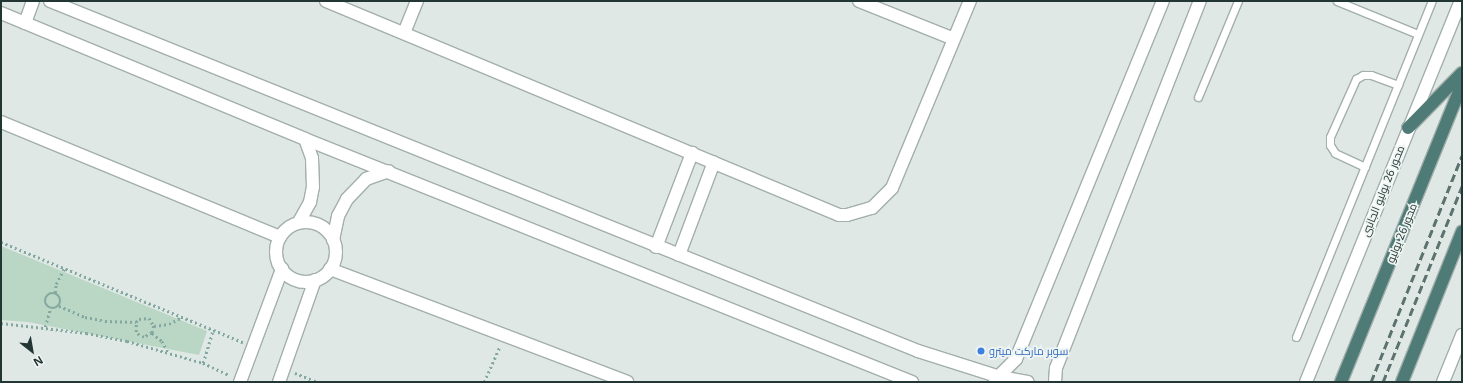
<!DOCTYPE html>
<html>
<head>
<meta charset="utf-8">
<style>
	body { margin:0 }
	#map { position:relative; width:1463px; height:383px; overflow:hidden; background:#dfe8e5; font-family:"Noto Sans",Cairo,sans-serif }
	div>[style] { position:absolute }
	.green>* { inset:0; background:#bad7c5 }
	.path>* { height:2.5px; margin-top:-1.25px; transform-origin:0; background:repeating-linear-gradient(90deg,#83a8a0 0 2px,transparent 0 5px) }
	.path>.ring { margin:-1.25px; padding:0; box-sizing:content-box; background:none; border:2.5px solid #83a8a0; border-radius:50% }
	.roads { filter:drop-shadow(1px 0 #a3afac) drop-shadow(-1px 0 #a3afac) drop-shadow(0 1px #a3afac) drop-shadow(0 -1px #a3afac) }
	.service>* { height:7px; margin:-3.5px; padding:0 3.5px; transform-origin:3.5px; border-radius:3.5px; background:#fff }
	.minor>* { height:12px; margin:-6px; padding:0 6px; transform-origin:6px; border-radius:6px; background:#fff }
	.minor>.ring { margin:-6px; padding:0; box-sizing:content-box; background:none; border:12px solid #fff; border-radius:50% }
	.secondary>* { height:12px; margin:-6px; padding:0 6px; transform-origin:6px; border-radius:6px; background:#fff }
	.trunk>* { height:12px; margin:-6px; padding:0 6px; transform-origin:6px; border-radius:6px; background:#4e7b76 }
	.rail>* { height:3px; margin-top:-1.5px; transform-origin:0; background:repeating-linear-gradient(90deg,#5c726e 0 8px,transparent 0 12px) }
	.dots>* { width:11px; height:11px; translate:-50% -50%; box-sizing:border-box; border:2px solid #eff5f3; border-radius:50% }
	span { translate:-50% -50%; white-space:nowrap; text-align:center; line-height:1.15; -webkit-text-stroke:3.5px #eff5f3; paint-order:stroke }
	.street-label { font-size:11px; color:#223633 }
	.shop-label { font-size:11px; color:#366cbe }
	.left { translate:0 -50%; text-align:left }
	.frame { position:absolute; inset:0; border:2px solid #223633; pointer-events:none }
	.north { position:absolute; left:12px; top:331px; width:40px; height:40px; -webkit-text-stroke:3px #eff5f3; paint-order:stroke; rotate:149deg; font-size:11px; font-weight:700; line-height:16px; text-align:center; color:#223633 }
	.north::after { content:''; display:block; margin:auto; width:14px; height:18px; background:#223633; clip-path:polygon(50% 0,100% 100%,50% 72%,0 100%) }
</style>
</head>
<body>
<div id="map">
	<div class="green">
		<div style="clip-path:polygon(1px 246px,207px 331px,199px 355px,28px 322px,1px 320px)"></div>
	</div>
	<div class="path">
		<div style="left:1px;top:242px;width:262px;rotate:22.5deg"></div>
		<div class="ring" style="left:45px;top:293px;width:13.5px;height:13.5px"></div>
		<div style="left:55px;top:293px;width:9px;rotate:-84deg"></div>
		<div style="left:56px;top:284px;width:17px;rotate:-62deg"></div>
		<div style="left:59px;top:306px;width:28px;rotate:23deg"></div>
		<div style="left:85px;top:317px;width:20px;rotate:11deg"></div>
		<div style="left:105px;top:321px;width:31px;rotate:2deg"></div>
		<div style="left:136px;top:322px;width:4px;rotate:-45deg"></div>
		<div style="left:139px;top:319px;width:10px;rotate:-6deg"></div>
		<div style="left:149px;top:318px;width:9px;rotate:58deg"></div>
		<div style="left:154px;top:326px;width:7px;rotate:106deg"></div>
		<div style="left:152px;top:333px;width:9px;rotate:153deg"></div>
		<div style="left:144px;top:337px;width:5px;rotate:-158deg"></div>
		<div style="left:139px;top:335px;width:4px;rotate:-135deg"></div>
		<div style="left:136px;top:332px;width:10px;rotate:-90deg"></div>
		<div style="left:1px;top:323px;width:86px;rotate:6.7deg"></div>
		<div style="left:86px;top:333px;width:42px;rotate:11deg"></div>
		<div style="left:127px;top:341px;width:79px;rotate:16.1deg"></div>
		<div style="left:203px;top:363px;width:29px;rotate:25deg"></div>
		<div style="left:154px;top:326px;width:15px;rotate:-8deg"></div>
		<div style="left:169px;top:324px;width:15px;rotate:-28deg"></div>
		<div style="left:45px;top:327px;width:19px;rotate:-74deg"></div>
		<div style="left:152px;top:333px;width:13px;rotate:39deg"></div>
		<div style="left:162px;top:341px;width:13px;rotate:61deg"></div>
		<div style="left:203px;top:363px;width:34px;rotate:-73deg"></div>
		<div style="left:295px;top:373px;width:24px;rotate:22deg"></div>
		<div style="left:484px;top:382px;width:39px;rotate:-66deg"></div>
	</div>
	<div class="roads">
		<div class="service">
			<div style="left:1337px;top:1px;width:87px;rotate:22.2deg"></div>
			<div style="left:1198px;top:97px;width:104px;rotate:-67.4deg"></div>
			<div style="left:1365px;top:167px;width:33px;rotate:-155deg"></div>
			<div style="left:1335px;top:153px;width:9px;rotate:-122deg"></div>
			<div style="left:1330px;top:145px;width:8px;rotate:-90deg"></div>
			<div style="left:1330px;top:137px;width:64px;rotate:-65.9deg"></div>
			<div style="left:1356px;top:79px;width:8px;rotate:-30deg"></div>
			<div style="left:1363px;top:75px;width:8px"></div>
			<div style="left:1371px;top:75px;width:29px;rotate:20deg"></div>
			<div style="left:1296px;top:337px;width:362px;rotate:-68deg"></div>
		</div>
		<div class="minor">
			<div style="left:50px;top:1px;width:936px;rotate:21.96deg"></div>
			<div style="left:918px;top:351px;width:86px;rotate:17.6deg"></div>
			<div style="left:1000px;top:377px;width:28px;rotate:10deg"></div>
			<div style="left:326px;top:1px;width:556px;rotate:22.64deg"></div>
			<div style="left:839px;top:215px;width:8px"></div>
			<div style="left:847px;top:215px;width:26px;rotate:-16deg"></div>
			<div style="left:872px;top:208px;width:28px;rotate:-45deg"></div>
			<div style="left:892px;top:188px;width:203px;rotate:-67.4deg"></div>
			<div style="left:859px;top:1px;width:102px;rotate:21.8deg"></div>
			<div style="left:1px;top:13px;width:329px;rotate:22.5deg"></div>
			<div style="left:305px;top:139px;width:654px;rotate:21.82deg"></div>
			<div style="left:25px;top:23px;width:23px;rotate:-70deg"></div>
			<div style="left:404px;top:33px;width:35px;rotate:-68deg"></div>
			<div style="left:1px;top:122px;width:302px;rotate:22.4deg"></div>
			<div style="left:299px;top:222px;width:23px;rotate:-61deg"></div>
			<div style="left:310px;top:202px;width:15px;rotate:-79deg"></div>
			<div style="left:313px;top:187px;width:29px;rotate:-92deg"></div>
			<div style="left:312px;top:158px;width:20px;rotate:-110deg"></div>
			<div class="ring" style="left:276px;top:222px;width:48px;height:48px"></div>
			<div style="left:333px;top:240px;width:25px;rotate:-78deg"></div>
			<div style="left:338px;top:216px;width:19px;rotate:-62deg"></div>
			<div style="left:347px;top:199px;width:28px;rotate:-46deg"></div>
			<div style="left:366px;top:179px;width:24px;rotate:-19deg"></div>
			<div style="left:656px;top:247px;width:101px;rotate:-69deg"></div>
			<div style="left:679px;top:255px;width:99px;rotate:-69.4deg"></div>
			<div style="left:330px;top:269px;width:318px;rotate:20.8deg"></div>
			<div style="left:995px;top:380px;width:30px;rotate:-45deg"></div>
			<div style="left:1016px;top:359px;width:387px;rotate:-67.7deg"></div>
			<div style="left:240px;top:382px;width:121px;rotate:-69.6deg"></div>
			<div style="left:279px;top:382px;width:108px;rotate:-70.6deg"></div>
			<div style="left:1055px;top:382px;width:14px;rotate:-86deg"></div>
			<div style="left:1056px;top:368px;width:394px;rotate:-68.6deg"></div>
		</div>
		<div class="secondary">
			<div style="left:1306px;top:382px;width:411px;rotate:-67.9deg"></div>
			<div style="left:1443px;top:382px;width:51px;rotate:-68deg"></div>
		</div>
		<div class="trunk">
			<div style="left:1408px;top:128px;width:77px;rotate:-45.5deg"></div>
			<div style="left:1341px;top:382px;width:322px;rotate:-67.9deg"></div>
			<div style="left:1402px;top:382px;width:162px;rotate:-68.2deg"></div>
		</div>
	</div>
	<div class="rail">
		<div style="left:1371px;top:382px;width:244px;rotate:-68.1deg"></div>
		<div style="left:1383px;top:382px;width:211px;rotate:-68deg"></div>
	</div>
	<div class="dots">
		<div style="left:981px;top:351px;background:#3f7fe0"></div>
	</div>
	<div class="street-label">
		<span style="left:1383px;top:191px;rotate:-68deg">محور 26 يوليو الجانبى</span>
		<span style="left:1402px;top:233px;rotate:-68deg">محور 26 يوليو</span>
	</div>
	<div class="shop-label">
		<span class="left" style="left:989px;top:351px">سوبر ماركت ميترو</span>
	</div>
	<div class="frame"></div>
	<div class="north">N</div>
</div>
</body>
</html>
